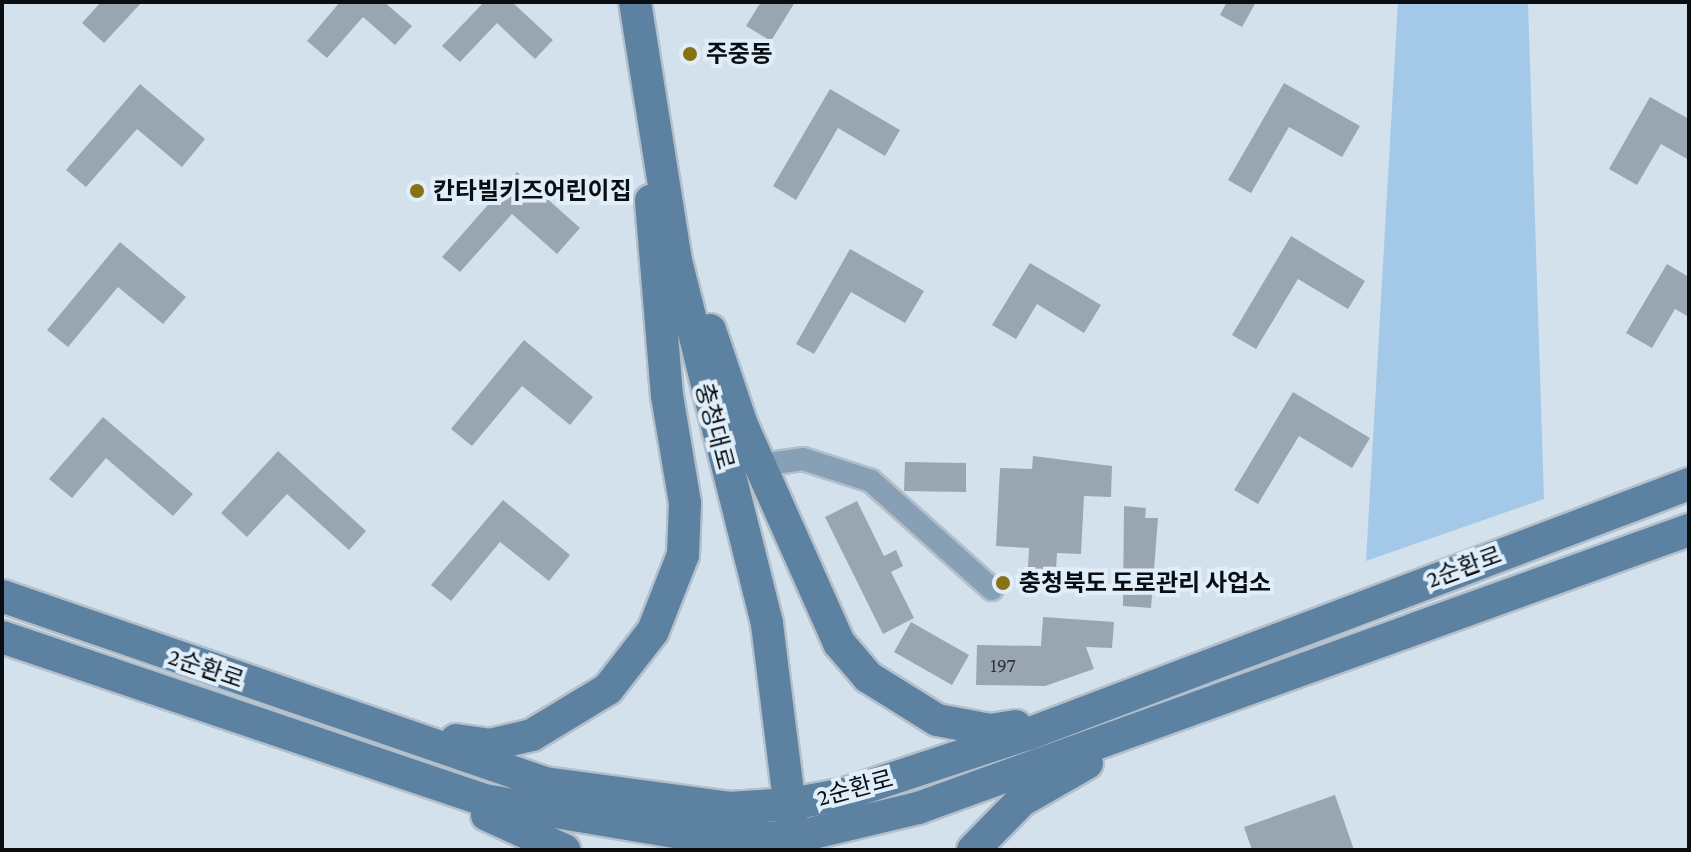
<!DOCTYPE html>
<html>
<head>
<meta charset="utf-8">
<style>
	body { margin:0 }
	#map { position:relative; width:1691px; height:852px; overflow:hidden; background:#d3e1ed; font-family:"Crimson Pro","Noto Sans KR",serif }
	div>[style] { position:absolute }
	.green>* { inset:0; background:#a3c8e8 }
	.building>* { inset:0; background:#99a6b2 }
	.roads { filter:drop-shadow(2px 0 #b3bfca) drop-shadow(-2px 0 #b3bfca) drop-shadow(0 2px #b3bfca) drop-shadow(0 -2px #b3bfca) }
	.street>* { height:22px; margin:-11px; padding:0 11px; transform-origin:11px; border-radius:11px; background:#87a0b6 }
	.secondary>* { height:32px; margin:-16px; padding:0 16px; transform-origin:16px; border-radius:16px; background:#5c81a1 }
	.dots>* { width:22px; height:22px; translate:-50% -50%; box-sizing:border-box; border:4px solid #e0eefa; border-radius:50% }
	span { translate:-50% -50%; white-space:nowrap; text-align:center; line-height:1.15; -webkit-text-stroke:8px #e0eefa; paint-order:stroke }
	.number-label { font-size:20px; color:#2d343a }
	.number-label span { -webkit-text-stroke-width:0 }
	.poi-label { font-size:24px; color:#090e12; font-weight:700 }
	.left { translate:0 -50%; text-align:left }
	.street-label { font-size:24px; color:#090e12 }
	.frame { position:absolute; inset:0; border:4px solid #090e12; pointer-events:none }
</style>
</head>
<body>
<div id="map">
	<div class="green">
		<div style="clip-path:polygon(1398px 2px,1528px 2px,1544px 499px,1366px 561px)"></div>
	</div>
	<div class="building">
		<div style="clip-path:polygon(101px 2px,142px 2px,104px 43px,82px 23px)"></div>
		<div style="clip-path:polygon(340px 2px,384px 2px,412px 26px,395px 45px,363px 17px,327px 58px,307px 41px)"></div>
		<div style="clip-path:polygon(484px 2px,512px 2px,553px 40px,535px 59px,497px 23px,460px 62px,442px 46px)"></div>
		<div style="clip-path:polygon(761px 2px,795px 2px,771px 41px,746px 26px)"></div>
		<div style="clip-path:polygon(1227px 2px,1256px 2px,1242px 27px,1220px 15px)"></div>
		<div style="clip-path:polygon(1284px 83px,1360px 126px,1342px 157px,1289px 127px,1251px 193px,1228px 180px)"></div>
		<div style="clip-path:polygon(140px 84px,205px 139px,182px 167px,137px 129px,86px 187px,66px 170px)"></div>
		<div style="clip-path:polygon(830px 89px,900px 130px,885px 156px,838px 128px,796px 200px,773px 186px)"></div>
		<div style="clip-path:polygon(1650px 97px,1689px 119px,1689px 160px,1661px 144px,1637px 185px,1609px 169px)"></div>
		<div style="clip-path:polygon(517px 172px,580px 228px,557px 254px,512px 214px,460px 272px,442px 257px)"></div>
		<div style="clip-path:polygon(1291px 236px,1365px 281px,1348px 309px,1298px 279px,1256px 349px,1232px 335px)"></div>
		<div style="clip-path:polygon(120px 242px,186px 297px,163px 324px,118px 287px,68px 347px,47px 330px)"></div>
		<div style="clip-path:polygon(850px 249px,924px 291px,905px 323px,851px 292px,814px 354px,796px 344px)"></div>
		<div style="clip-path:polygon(1030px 263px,1101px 305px,1084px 333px,1037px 304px,1016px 339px,992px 325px)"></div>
		<div style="clip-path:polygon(1667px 264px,1689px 277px,1689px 317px,1675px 309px,1652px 348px,1626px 333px)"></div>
		<div style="clip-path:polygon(524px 340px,593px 397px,570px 425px,522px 386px,472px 446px,451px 429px)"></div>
		<div style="clip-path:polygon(1293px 392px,1370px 438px,1352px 468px,1299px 436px,1258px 504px,1234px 490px)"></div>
		<div style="clip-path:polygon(103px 417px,193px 494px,173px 516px,106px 458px,72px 498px,49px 479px)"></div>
		<div style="clip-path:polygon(278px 451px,366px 531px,349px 550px,287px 494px,247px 537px,221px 513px)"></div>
		<div style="clip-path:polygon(1033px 456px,1112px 466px,1111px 497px,1084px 496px,1081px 554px,1057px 553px,1055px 586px,1027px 585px,1029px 548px,996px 546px,1000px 468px,1032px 469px)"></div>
		<div style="clip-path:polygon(905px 462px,966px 463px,966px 492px,904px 491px)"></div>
		<div style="clip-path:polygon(503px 500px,570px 555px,549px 581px,500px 542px,451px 601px,431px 585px)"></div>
		<div style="clip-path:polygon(857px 501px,884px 556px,896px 550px,903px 566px,891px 572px,914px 618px,883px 634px,825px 517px)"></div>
		<div style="clip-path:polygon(1124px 506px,1146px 508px,1145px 518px,1158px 518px,1151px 608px,1123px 606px)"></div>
		<div style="clip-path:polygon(1043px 617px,1114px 622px,1112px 648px,1086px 647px,1094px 669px,1045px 686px,976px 685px,977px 645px,1041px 646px)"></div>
		<div style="clip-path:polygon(911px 622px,969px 655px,952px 685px,894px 652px)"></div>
		<div style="clip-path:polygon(1335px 795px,1354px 850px,1252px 850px,1244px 827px)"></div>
	</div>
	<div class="roads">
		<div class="street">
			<div style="left:761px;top:465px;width:42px;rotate:-8.1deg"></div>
			<div style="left:803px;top:459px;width:71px;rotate:17.9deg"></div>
			<div style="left:871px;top:481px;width:162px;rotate:41.8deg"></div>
		</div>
		<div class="secondary">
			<div style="left:635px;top:2px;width:262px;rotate:81deg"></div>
			<div style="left:676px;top:261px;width:374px;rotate:75.9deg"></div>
			<div style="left:767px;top:624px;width:204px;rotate:82.9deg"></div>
			<div style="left:710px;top:330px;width:100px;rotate:71.4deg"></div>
			<div style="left:742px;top:425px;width:239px;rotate:66deg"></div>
			<div style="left:839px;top:643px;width:45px;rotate:49.5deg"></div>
			<div style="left:868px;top:677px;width:81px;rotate:31.9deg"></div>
			<div style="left:937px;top:720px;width:54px;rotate:10.7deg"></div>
			<div style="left:990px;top:730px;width:26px;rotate:-9deg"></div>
			<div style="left:2px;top:596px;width:574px;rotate:19deg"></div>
			<div style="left:545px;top:783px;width:186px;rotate:7.7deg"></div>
			<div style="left:729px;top:808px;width:62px;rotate:-3.7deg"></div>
			<div style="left:791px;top:804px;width:55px;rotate:-10.5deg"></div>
			<div style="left:845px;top:794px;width:193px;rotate:-18.2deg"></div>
			<div style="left:1028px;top:734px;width:707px;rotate:-20.72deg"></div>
			<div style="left:2px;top:637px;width:509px;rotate:18.68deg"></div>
			<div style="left:484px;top:800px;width:219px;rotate:9.5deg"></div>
			<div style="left:700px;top:836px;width:92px;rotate:1.2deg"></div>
			<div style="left:792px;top:838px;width:130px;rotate:-13.4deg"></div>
			<div style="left:918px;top:808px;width:820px;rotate:-19.83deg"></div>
			<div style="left:456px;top:740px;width:34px;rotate:8deg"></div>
			<div style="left:490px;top:745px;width:43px;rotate:-13.4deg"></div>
			<div style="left:532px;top:735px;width:89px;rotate:-31.2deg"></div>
			<div style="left:608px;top:689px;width:73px;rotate:-52.2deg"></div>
			<div style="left:653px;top:631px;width:82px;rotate:-68.5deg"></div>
			<div style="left:683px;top:555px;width:52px;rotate:-87.8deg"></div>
			<div style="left:685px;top:503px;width:109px;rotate:-99.5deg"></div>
			<div style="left:667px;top:396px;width:196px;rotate:-94.7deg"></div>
			<div style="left:487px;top:815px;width:85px;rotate:24.4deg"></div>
			<div style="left:973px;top:850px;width:69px;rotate:-45.6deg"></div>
			<div style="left:1021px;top:801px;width:76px;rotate:-29.9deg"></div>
		</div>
	</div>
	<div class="dots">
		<div style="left:690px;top:54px;background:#877214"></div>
		<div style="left:417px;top:191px;background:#877214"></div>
		<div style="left:1003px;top:583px;background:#877214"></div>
	</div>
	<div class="number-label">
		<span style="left:1003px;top:665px">197</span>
	</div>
	<div class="poi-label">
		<span class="left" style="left:706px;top:54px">주중동</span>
		<span class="left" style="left:433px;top:191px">칸타빌키즈어린이집</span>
		<span class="left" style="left:1019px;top:583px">충청북도 도로관리 사업소</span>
	</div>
	<div class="street-label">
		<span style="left:715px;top:426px;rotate:75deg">충청대로</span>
		<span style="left:1464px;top:567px;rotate:-20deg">2순환로</span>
		<span style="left:206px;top:668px;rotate:19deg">2순환로</span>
		<span style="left:855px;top:788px;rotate:-15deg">2순환로</span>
	</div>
	<div class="frame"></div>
</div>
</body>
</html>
